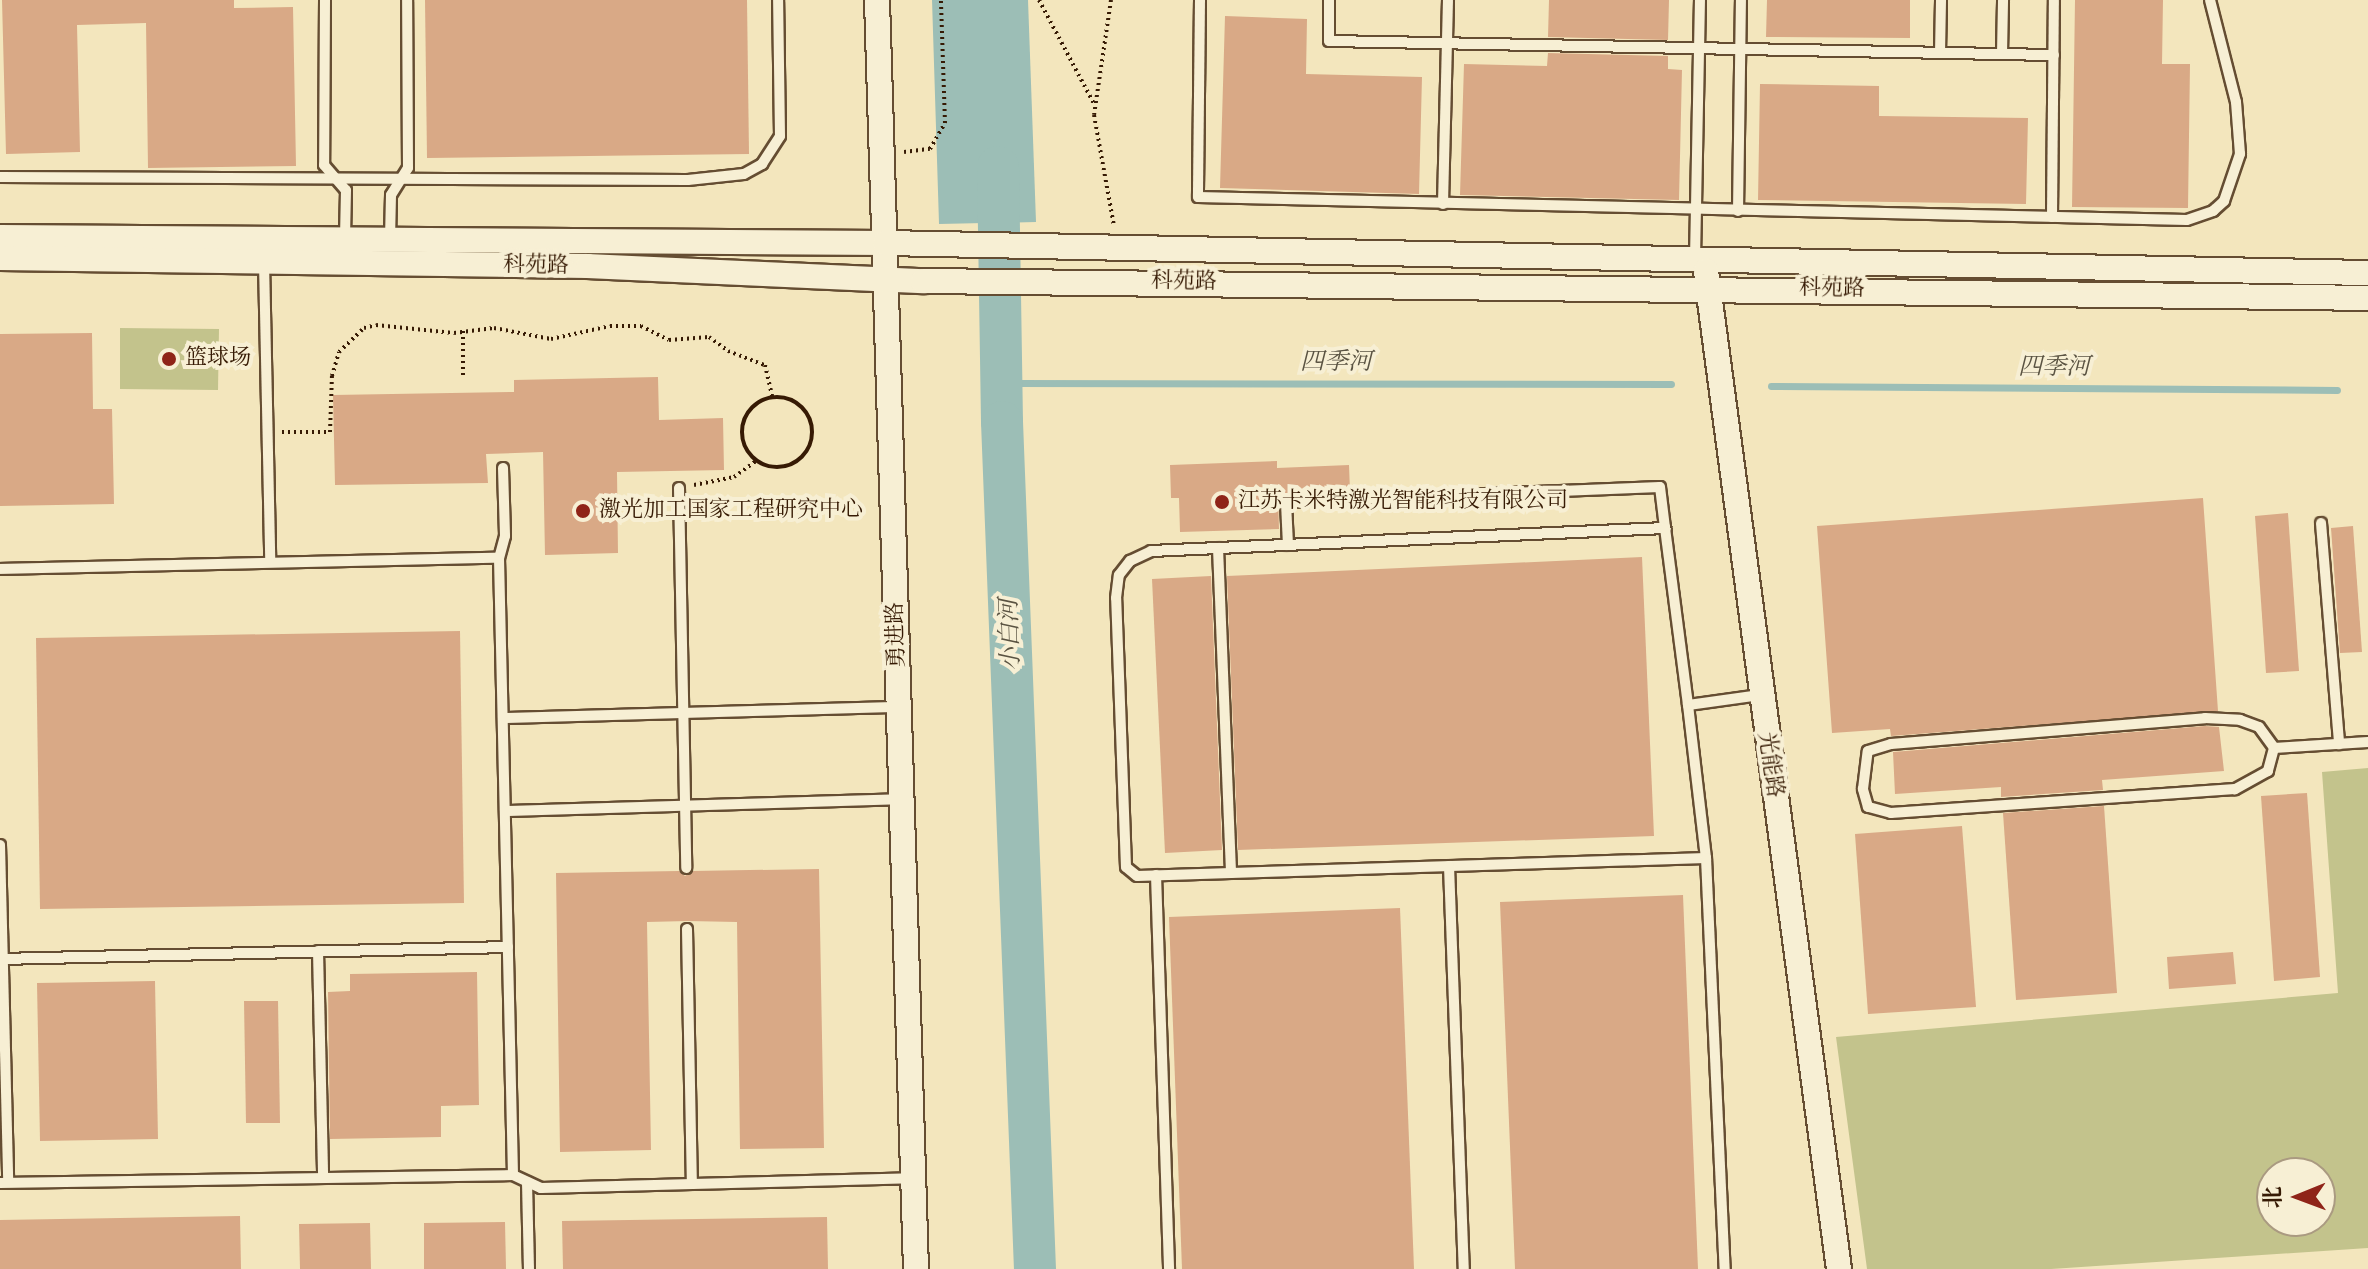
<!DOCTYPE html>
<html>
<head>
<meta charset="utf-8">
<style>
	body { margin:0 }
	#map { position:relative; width:2368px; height:1269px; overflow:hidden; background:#f3e6bd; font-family:"IM FELL English","Noto Serif SC",serif }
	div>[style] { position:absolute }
	.green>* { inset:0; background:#c3c38c }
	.water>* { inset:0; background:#9cbeb6 }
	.stream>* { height:7px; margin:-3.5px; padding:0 3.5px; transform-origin:3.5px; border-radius:3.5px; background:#9cbeb6 }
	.river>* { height:42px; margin:-21px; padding:0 21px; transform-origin:21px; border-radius:21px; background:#9cbeb6 }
	.building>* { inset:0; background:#d9a986 }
	.path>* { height:4px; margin-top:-2px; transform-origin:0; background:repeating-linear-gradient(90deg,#361a04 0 2px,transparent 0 6px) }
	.path>.ring { margin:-2px; padding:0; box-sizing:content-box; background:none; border:4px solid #361a04; border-radius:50% }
	.roads { filter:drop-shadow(2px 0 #654d32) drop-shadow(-2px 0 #654d32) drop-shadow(0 2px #654d32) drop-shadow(0 -2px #654d32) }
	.service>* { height:10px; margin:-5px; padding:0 5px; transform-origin:5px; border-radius:5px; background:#f7efd4 }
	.tertiary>* { height:24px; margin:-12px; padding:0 12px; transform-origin:12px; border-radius:12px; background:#f7efd4 }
	.dots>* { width:22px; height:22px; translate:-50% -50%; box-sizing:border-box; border:4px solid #f7efd4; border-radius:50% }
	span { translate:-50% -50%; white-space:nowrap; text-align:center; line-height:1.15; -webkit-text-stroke:8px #f7efd4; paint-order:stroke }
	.street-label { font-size:22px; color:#361a04 }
	.poi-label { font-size:22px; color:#361a04 }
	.left { translate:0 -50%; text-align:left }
	.water-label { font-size:24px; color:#5a5342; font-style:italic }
	.north { position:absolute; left:2256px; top:1157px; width:80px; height:80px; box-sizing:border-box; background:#f7efd4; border:2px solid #aa9a81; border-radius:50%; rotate:269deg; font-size:22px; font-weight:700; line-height:32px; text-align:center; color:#361a04 }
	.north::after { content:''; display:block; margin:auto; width:28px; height:36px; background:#8f2418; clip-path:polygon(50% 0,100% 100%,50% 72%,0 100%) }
</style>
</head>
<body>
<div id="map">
	<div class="green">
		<div style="clip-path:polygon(120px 328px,219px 329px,218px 390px,120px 389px)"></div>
		<div style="clip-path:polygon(evenodd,2368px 768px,2368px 1248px,2051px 1269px,1867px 1269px,1836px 1037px,2338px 993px,2322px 772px,2368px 768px,2320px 1173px,2320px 1221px,2272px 1221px,2272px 1173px,2320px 1173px)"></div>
	</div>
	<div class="water">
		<div style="clip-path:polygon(932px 0,1028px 0,1036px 222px,939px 224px)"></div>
	</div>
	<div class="stream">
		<div style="left:1002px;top:383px;width:669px;rotate:0.09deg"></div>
		<div style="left:1771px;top:386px;width:566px;rotate:0.4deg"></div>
	</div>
	<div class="river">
		<div style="left:998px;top:167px;width:255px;rotate:89.1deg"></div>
		<div style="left:1002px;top:422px;width:848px;rotate:87.77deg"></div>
	</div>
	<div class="building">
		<div style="clip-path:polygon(2px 0,234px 0,234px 8px,293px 7px,296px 166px,148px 168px,146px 23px,77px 25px,80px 152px,6px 154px)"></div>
		<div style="clip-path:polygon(425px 0,747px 0,749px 154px,427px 158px)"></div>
		<div style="clip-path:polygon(1549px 0,1669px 0,1668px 40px,1548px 37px)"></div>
		<div style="clip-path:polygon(1767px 0,1910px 0,1910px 38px,1766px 37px)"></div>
		<div style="clip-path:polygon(2075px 0,2163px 0,2162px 64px,2190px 64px,2188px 208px,2072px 207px)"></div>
		<div style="clip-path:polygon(1225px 16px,1307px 19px,1306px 74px,1422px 77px,1419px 194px,1220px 188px)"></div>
		<div style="clip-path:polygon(1548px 53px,1668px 56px,1668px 69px,1682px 70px,1679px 200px,1460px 195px,1464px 64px,1547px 66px)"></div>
		<div style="clip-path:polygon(1760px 84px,1879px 86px,1879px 116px,2028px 118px,2026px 204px,1758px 200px)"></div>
		<div style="clip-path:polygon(92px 333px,93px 409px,112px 409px,114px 504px,0 506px,0 334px)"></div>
		<div style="clip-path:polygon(658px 377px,659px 420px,723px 418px,724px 470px,617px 472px,618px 553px,545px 555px,543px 452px,486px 454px,488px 483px,335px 485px,333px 395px,514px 392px,514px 380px)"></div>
		<div style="clip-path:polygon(1277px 461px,1277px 468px,1349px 465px,1350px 491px,1278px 496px,1279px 529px,1180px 532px,1179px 498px,1171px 498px,1170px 465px)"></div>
		<div style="clip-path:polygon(2203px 498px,2218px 711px,1891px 736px,1890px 729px,1832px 733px,1817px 526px)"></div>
		<div style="clip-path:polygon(2288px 513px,2299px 671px,2266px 673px,2255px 516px)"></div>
		<div style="clip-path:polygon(2353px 526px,2362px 652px,2340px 653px,2331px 528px)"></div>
		<div style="clip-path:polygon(1642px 557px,1654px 836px,1238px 850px,1227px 576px)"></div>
		<div style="clip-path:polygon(1211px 576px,1222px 850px,1165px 853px,1152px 579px)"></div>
		<div style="clip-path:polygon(460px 631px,464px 903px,40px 909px,36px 638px)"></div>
		<div style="clip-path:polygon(2205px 726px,2219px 727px,2224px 771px,2102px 780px,2103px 790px,2001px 797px,2001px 787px,1895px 794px,1893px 752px)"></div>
		<div style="clip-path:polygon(2307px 793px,2320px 977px,2274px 981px,2261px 796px)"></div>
		<div style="clip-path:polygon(2104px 806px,2117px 993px,2016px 1000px,2003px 813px)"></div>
		<div style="clip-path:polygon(1962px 826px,1976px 1007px,1868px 1014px,1855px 834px)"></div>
		<div style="clip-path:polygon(819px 869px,824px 1148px,740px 1149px,737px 922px,688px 921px,647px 922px,651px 1150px,560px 1152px,556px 873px,679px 871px,685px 876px,693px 871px)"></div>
		<div style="clip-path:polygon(1683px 895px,1698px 1269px,1515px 1269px,1500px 902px)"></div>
		<div style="clip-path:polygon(1400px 908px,1414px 1269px,1182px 1269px,1169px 917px)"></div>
		<div style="clip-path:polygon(2233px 952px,2236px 984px,2169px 989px,2167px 957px)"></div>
		<div style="clip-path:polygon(477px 972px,479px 1105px,441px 1106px,441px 1137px,330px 1139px,328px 992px,350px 991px,350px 974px)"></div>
		<div style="clip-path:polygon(155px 981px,158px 1139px,40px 1141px,37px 983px)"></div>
		<div style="clip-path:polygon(244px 1001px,278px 1001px,280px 1123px,246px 1123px)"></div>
		<div style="clip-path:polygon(240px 1216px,241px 1269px,0 1269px,0 1220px)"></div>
		<div style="clip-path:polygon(827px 1217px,828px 1269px,563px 1269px,562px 1221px)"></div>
		<div style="clip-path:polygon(505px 1222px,506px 1269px,424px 1269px,424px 1223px)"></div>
		<div style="clip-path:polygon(370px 1223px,371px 1269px,300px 1269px,299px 1224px)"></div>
	</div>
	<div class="path">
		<div style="left:1039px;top:0;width:118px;rotate:62.1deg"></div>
		<div style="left:1111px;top:0;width:116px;rotate:98.4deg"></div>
		<div style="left:1094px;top:115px;width:113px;rotate:79.8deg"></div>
		<div style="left:904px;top:152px;width:26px;rotate:-7deg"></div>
		<div style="left:930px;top:149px;width:30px;rotate:-60deg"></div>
		<div style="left:945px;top:123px;width:123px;rotate:-91.9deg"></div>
		<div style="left:463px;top:331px;width:45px;rotate:90deg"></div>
		<div class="ring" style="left:742px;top:397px;width:66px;height:66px"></div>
		<div style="left:282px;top:432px;width:48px"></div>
		<div style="left:330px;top:432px;width:56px;rotate:-88deg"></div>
		<div style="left:332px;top:376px;width:25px;rotate:-74deg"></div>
		<div style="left:339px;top:352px;width:35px;rotate:-44deg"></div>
		<div style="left:364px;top:328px;width:12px;rotate:-14deg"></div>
		<div style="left:376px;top:325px;width:78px;rotate:5.9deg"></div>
		<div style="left:454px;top:333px;width:40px;rotate:-7.1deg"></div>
		<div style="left:494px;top:328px;width:58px;rotate:10.9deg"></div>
		<div style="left:551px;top:339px;width:60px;rotate:-12.4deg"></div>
		<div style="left:610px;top:326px;width:31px"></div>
		<div style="left:641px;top:326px;width:31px;rotate:27deg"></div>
		<div style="left:669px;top:340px;width:40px;rotate:-4.3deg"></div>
		<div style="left:709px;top:337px;width:24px;rotate:36deg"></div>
		<div style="left:728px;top:351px;width:40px;rotate:21deg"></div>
		<div style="left:765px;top:365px;width:32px;rotate:77deg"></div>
		<div style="left:694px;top:485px;width:41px;rotate:-11.3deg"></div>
		<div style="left:734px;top:477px;width:27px;rotate:-36deg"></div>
	</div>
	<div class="roads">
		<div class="service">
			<div style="left:325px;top:0;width:165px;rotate:90.3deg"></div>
			<div style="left:324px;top:165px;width:33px;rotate:49deg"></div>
			<div style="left:346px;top:190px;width:48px;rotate:91.2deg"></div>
			<div style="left:1200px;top:0;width:197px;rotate:90.6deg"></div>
			<div style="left:1198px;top:197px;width:989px;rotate:1.33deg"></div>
			<div style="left:2187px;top:220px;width:28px;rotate:-19deg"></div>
			<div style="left:2213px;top:211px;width:15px;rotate:-42deg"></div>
			<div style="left:2224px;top:201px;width:50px;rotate:-71.2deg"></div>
			<div style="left:2240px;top:154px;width:52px;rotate:-94.4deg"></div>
			<div style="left:2236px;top:102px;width:105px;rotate:-104.3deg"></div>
			<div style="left:1329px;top:0;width:41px;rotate:90deg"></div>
			<div style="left:1329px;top:41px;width:725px;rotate:1.11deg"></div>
			<div style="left:1940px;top:53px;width:53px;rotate:-88.9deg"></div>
			<div style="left:2002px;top:54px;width:54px;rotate:-88.9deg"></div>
			<div style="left:0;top:177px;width:688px;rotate:0.25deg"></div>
			<div style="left:688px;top:180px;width:56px;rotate:-6.1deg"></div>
			<div style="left:744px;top:174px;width:21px;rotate:-29deg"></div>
			<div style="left:762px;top:164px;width:33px;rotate:-57deg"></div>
			<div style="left:780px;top:136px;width:136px;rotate:-90.8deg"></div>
			<div style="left:1443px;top:204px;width:204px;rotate:-88.6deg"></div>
			<div style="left:1738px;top:211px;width:211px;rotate:-89.2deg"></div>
			<div style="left:2052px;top:217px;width:217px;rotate:-89.5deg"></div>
			<div style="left:390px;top:239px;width:44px;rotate:-88.7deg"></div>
			<div style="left:391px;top:195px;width:32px;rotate:-58deg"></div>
			<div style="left:408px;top:168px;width:168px;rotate:-90.3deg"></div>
			<div style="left:1695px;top:259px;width:259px;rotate:-88.9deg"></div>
			<div style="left:264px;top:262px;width:298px;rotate:88.8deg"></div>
			<div style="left:503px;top:468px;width:68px;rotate:88.3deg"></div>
			<div style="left:505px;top:536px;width:23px;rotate:105deg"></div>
			<div style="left:499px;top:558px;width:617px;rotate:88.7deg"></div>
			<div style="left:679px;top:488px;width:380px;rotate:88.9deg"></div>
			<div style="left:2321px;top:523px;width:222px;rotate:85.3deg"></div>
			<div style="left:1288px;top:545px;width:43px;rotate:-92.7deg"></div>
			<div style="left:1286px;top:502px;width:374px;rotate:-2.3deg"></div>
			<div style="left:1660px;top:487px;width:41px;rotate:83deg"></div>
			<div style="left:1218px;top:548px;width:325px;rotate:87.7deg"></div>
			<div style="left:0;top:569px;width:499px;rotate:-1.3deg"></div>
			<div style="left:1688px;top:705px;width:154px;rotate:83.3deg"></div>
			<div style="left:1706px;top:858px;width:569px;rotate:178.19deg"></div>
			<div style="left:1137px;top:876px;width:14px;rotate:-141deg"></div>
			<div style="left:1126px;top:867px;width:269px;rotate:-92.1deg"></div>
			<div style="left:1116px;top:598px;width:23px;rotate:-83deg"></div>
			<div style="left:1119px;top:575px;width:18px;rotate:-52deg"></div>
			<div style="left:1130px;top:561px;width:23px;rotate:-25deg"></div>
			<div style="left:1151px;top:551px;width:515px;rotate:-2.56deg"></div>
			<div style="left:1665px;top:528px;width:178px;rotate:82.6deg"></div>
			<div style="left:1688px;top:705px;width:73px;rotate:-7.9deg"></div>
			<div style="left:503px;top:718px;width:394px;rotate:-1.6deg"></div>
			<div style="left:2205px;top:718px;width:35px;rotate:3deg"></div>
			<div style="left:2240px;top:720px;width:20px;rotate:20deg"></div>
			<div style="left:2259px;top:727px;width:26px;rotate:54deg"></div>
			<div style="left:2274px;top:748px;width:24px;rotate:105deg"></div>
			<div style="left:2268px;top:771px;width:38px;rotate:151deg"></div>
			<div style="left:2235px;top:789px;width:345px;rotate:176deg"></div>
			<div style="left:1891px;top:813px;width:24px;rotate:-165deg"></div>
			<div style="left:1868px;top:807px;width:19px;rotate:-106deg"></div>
			<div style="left:1863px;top:789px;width:38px;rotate:-83deg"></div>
			<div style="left:1868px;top:751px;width:24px;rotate:-17deg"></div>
			<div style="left:1891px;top:744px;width:315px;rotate:-4.7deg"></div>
			<div style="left:2274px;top:748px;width:94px;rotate:-3.7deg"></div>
			<div style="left:505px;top:811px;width:397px;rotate:-1.7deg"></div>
			<div style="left:0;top:845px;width:337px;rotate:88.6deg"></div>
			<div style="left:1706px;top:858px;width:411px;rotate:87.4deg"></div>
			<div style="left:1449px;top:866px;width:403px;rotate:87.9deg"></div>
			<div style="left:1156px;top:875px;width:394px;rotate:88.1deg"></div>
			<div style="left:687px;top:929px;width:255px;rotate:88.9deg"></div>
			<div style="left:318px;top:951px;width:227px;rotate:88.7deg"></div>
			<div style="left:0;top:959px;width:508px;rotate:-1.35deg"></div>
			<div style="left:527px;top:1182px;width:87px;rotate:88.7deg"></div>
			<div style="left:0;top:1183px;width:513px;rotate:-0.89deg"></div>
			<div style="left:513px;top:1175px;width:31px;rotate:25deg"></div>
			<div style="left:541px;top:1188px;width:370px;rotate:-1.5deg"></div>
		</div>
		<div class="tertiary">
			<div style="left:877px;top:0;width:1270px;rotate:88.24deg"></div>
			<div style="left:0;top:237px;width:885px;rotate:0.39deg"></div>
			<div style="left:885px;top:243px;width:1483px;rotate:1.16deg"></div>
			<div style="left:0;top:258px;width:588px;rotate:0.78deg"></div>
			<div style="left:588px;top:266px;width:335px;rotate:2.6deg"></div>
			<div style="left:923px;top:281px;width:1445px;rotate:0.67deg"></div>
			<div style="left:1706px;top:271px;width:1007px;rotate:82.41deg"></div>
		</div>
	</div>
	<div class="dots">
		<div style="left:169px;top:359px;background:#8f2418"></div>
		<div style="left:1222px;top:502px;background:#8f2418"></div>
		<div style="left:583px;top:511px;background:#8f2418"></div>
	</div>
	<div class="street-label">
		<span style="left:536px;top:266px;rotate:1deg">科苑路</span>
		<span style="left:1184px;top:282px;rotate:1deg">科苑路</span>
		<span style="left:1832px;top:289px;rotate:1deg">科苑路</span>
		<span style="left:897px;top:635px;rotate:-92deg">勇进路</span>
		<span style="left:1770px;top:765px;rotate:82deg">光能路</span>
	</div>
	<div class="poi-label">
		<span class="left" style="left:185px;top:359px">篮球场</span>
		<span class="left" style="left:1238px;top:502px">江苏卡米特激光智能科技有限公司</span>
		<span class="left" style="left:599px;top:511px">激光加工国家工程研究中心</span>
	</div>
	<div class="water-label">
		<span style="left:1336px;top:363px">四季河</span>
		<span style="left:2054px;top:368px">四季河</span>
		<span style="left:1011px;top:635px;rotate:-92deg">小白河</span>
	</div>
	<div class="north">北</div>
</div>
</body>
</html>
